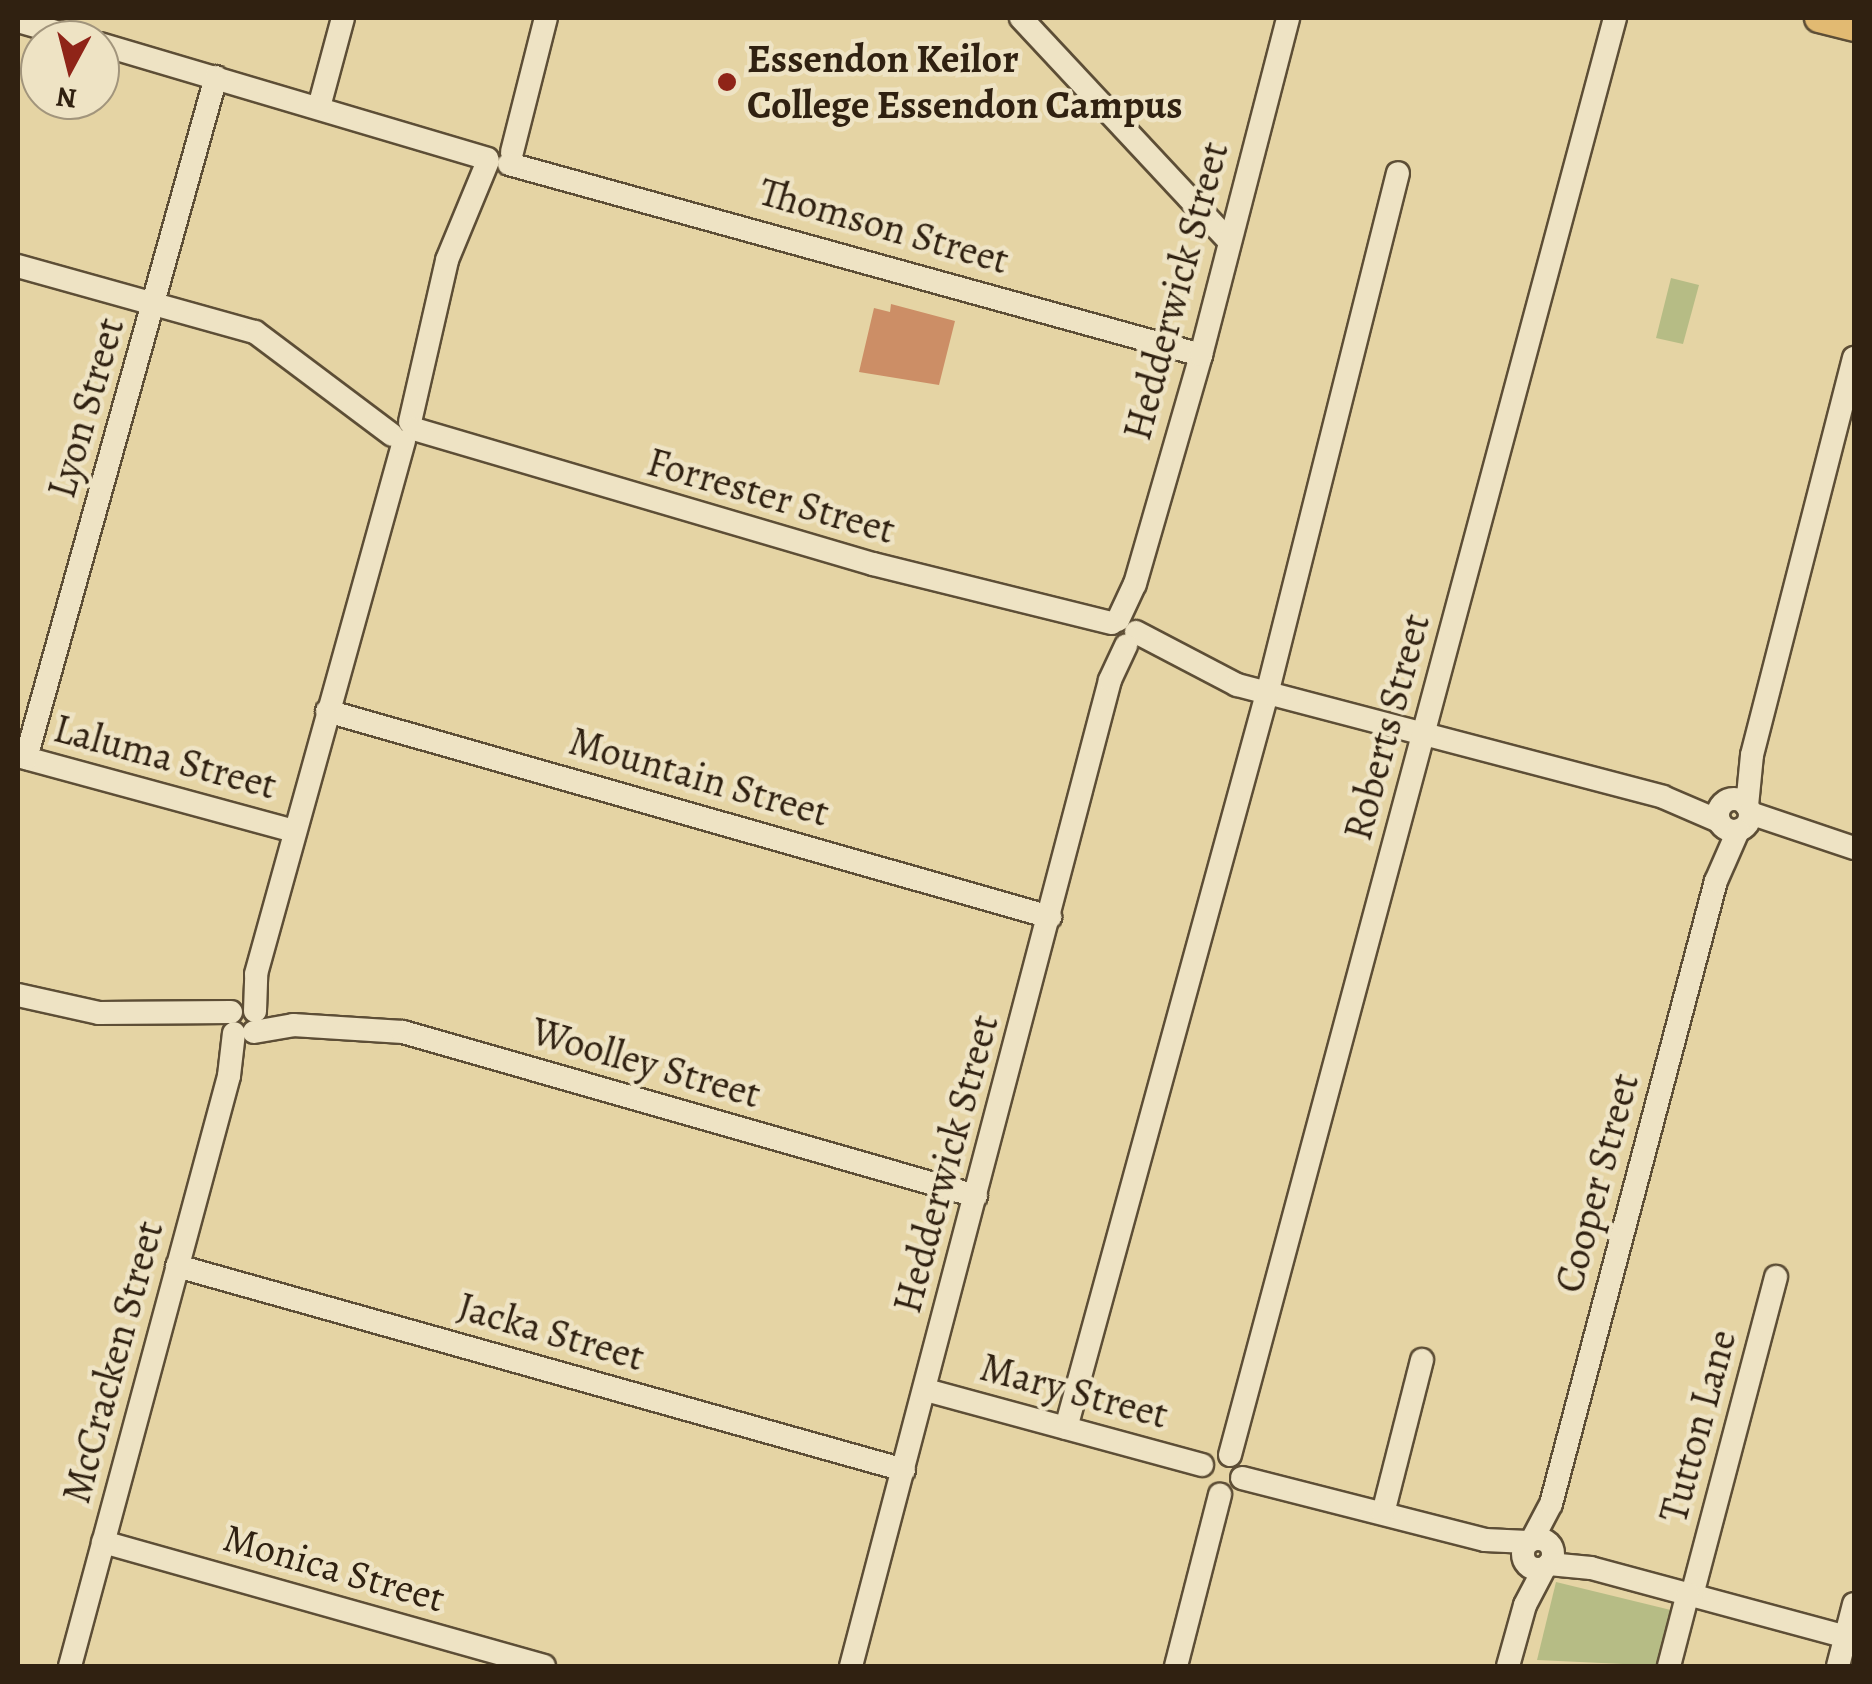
<!DOCTYPE html>
<html>
<head>
<meta charset="utf-8">
<style>
	body { margin:0 }
	#map { position:relative; width:1872px; height:1684px; overflow:hidden; background:#e5d4a4; font-family:Alegreya,serif }
	div>[style] { position:absolute }
	.green>* { inset:0; background:#b6bc85 }
	.building>* { inset:0; background:#cc8e66 }
	.roads { filter:drop-shadow(2px 0 #5d4e36) drop-shadow(-2px 0 #5d4e36) drop-shadow(0 2px #5d4e36) drop-shadow(0 -2px #5d4e36) }
	.minor>* { height:22px; margin:-11px; padding:0 11px; transform-origin:11px; border-radius:11px; background:#eee3c4 }
	.minor>.ring { margin:-11px; padding:0; box-sizing:content-box; background:none; border:22px solid #eee3c4; border-radius:50% }
	.major>* { height:28px; margin:-14px; padding:0 14px; transform-origin:14px; border-radius:14px; background:#e2ba72 }
	.dots>* { width:28px; height:28px; translate:-50% -50%; box-sizing:border-box; border:5px solid #eee3c4; border-radius:50% }
	span { translate:-50% -50%; white-space:nowrap; text-align:center; line-height:1.15; -webkit-text-stroke:9px #eee3c4; paint-order:stroke }
	.poi-label { font-size:40px; color:#302111; font-weight:700 }
	.left { translate:0 -50%; text-align:left }
	.street-label { font-size:40px; color:#302111 }
	.frame { position:absolute; inset:0; border:20px solid #302111; pointer-events:none }
	.north { position:absolute; left:20px; top:20px; width:100px; height:100px; box-sizing:border-box; background:#eee3c4; border:2px solid #a2957c; border-radius:50%; rotate:187deg; font-size:28px; font-weight:700; line-height:40px; text-align:center; color:#302111 }
	.north::after { content:''; display:block; margin:auto; width:35px; height:45px; background:#8f2418; clip-path:polygon(50% 0,100% 100%,50% 72%,0 100%) }
</style>
</head>
<body>
<div id="map">
	<div class="green">
		<div style="clip-path:polygon(1671px 278px,1699px 285px,1683px 344px,1656px 338px)"></div>
		<div style="clip-path:polygon(1556px 1582px,1679px 1612px,1666px 1666px,1537px 1660px)"></div>
	</div>
	<div class="building">
		<div style="clip-path:polygon(891px 304px,955px 321px,939px 385px,859px 372px,874px 308px,890px 312px)"></div>
	</div>
	<div class="roads">
		<div class="minor">
			<div style="left:1021px;top:18px;width:305px;rotate:47deg"></div>
			<div style="left:18px;top:21px;width:69px;rotate:16.1deg"></div>
			<div style="left:100px;top:44px;width:404px;rotate:16.5deg"></div>
			<div style="left:319px;top:107px;width:92px;rotate:-74.9deg"></div>
			<div style="left:512px;top:152px;width:138px;rotate:-75.8deg"></div>
			<div style="left:509px;top:164px;width:718px;rotate:15.43deg"></div>
			<div style="left:18px;top:266px;width:246px;rotate:15.6deg"></div>
			<div style="left:255px;top:332px;width:171px;rotate:36.9deg"></div>
			<div style="left:410px;top:422px;width:166px;rotate:-77.1deg"></div>
			<div style="left:447px;top:260px;width:107px;rotate:-67.5deg"></div>
			<div style="left:414px;top:429px;width:478px;rotate:16.4deg"></div>
			<div style="left:873px;top:564px;width:246px;rotate:13.9deg"></div>
			<div style="left:1118px;top:620px;width:40px;rotate:-65deg"></div>
			<div style="left:1135px;top:584px;width:238px;rotate:-73.9deg"></div>
			<div style="left:1201px;top:355px;width:348px;rotate:-75.5deg"></div>
			<div style="left:1136px;top:632px;width:114px;rotate:27.7deg"></div>
			<div style="left:1237px;top:685px;width:440px;rotate:14.7deg"></div>
			<div style="left:1663px;top:797px;width:61px;rotate:23.2deg"></div>
			<div style="left:327px;top:711px;width:752px;rotate:15.9deg"></div>
			<div style="left:18px;top:756px;width:286px;rotate:15.2deg"></div>
			<div style="left:26px;top:758px;width:707px;rotate:-74.41deg"></div>
			<div class="ring" style="left:1718px;top:799px;width:10px;height:10px"></div>
			<div style="left:1747px;top:806px;width:51px;rotate:-84.4deg"></div>
			<div style="left:1752px;top:755px;width:410px;rotate:-75.6deg"></div>
			<div style="left:1750px;top:813px;width:110px;rotate:18.6deg"></div>
			<div style="left:18px;top:995px;width:83px;rotate:12.5deg"></div>
			<div style="left:99px;top:1013px;width:132px;rotate:-0.4deg"></div>
			<div style="left:255px;top:1011px;width:37px;rotate:-88deg"></div>
			<div style="left:256px;top:974px;width:553px;rotate:-74.48deg"></div>
			<div style="left:254px;top:1032px;width:40px;rotate:-10deg"></div>
			<div style="left:293px;top:1025px;width:110px;rotate:3.6deg"></div>
			<div style="left:403px;top:1032px;width:596px;rotate:15.97deg"></div>
			<div style="left:177px;top:1266px;width:755px;rotate:15.67deg"></div>
			<div style="left:926px;top:1390px;width:286px;rotate:15.2deg"></div>
			<div style="left:1066px;top:1428px;width:761px;rotate:-74.69deg"></div>
			<div style="left:1267px;top:694px;width:537px;rotate:-75.89deg"></div>
			<div style="left:1230px;top:1455px;width:1488px;rotate:-75deg"></div>
			<div style="left:1242px;top:1478px;width:251px;rotate:14.3deg"></div>
			<div style="left:1485px;top:1540px;width:43px;rotate:2.7deg"></div>
			<div style="left:1383px;top:1513px;width:158px;rotate:-75.7deg"></div>
			<div class="ring" style="left:1523px;top:1539px;width:8px;height:8px"></div>
			<div style="left:1532px;top:1540px;width:41px;rotate:-62.2deg"></div>
			<div style="left:1551px;top:1504px;width:644px;rotate:-75.17deg"></div>
			<div style="left:1716px;top:881px;width:55px;rotate:-66.3deg"></div>
			<div style="left:103px;top:1542px;width:458px;rotate:15.7deg"></div>
			<div style="left:1549px;top:1564px;width:42px;rotate:5.4deg"></div>
			<div style="left:1591px;top:1568px;width:272px;rotate:15.1deg"></div>
			<div style="left:1692px;top:1595px;width:329px;rotate:-75.2deg"></div>
			<div style="left:70px;top:1666px;width:611px;rotate:-74.92deg"></div>
			<div style="left:229px;top:1076px;width:43px;rotate:-83.4deg"></div>
			<div style="left:851px;top:1666px;width:1019px;rotate:-75.28deg"></div>
			<div style="left:1110px;top:680px;width:38px;rotate:-65deg"></div>
			<div style="left:1176px;top:1666px;width:177px;rotate:-75.6deg"></div>
			<div style="left:1508px;top:1666px;width:63px;rotate:-74.4deg"></div>
			<div style="left:1525px;top:1605px;width:41px;rotate:-62.2deg"></div>
			<div style="left:1669px;top:1666px;width:75px;rotate:-75.4deg"></div>
			<div style="left:1838px;top:1666px;width:64px;rotate:-75.5deg"></div>
		</div>
		<div class="major">
			<div style="left:1819px;top:18px;width:36px;rotate:14deg"></div>
		</div>
	</div>
	<div class="dots">
		<div style="left:727px;top:82px;background:#8f2418"></div>
	</div>
	<div class="poi-label">
		<span class="left" style="left:747px;top:82px">Essendon Keilor<br>College Essendon Campus</span>
	</div>
	<div class="street-label">
		<span style="left:884px;top:226px;rotate:16deg">Thomson Street</span>
		<span style="left:1176px;top:291px;rotate:-75deg">Hedderwick Street</span>
		<span style="left:86px;top:408px;rotate:-74deg">Lyon Street</span>
		<span style="left:771px;top:496px;rotate:16deg">Forrester Street</span>
		<span style="left:1387px;top:727px;rotate:-75deg">Roberts Street</span>
		<span style="left:165px;top:757px;rotate:15deg">Laluma Street</span>
		<span style="left:699px;top:777px;rotate:16deg">Mountain Street</span>
		<span style="left:646px;top:1063px;rotate:16deg">Woolley Street</span>
		<span style="left:946px;top:1164px;rotate:-75deg">Hedderwick Street</span>
		<span style="left:1597px;top:1183px;rotate:-75deg">Cooper Street</span>
		<span style="left:551px;top:1332px;rotate:16deg">Jacka Street</span>
		<span style="left:113px;top:1362px;rotate:-75deg">McCracken Street</span>
		<span style="left:1074px;top:1391px;rotate:15deg">Mary Street</span>
		<span style="left:1698px;top:1426px;rotate:-75deg">Tutton Lane</span>
		<span style="left:334px;top:1568px;rotate:16deg">Monica Street</span>
	</div>
	<div class="frame"></div>
	<div class="north">N</div>
</div>
</body>
</html>
